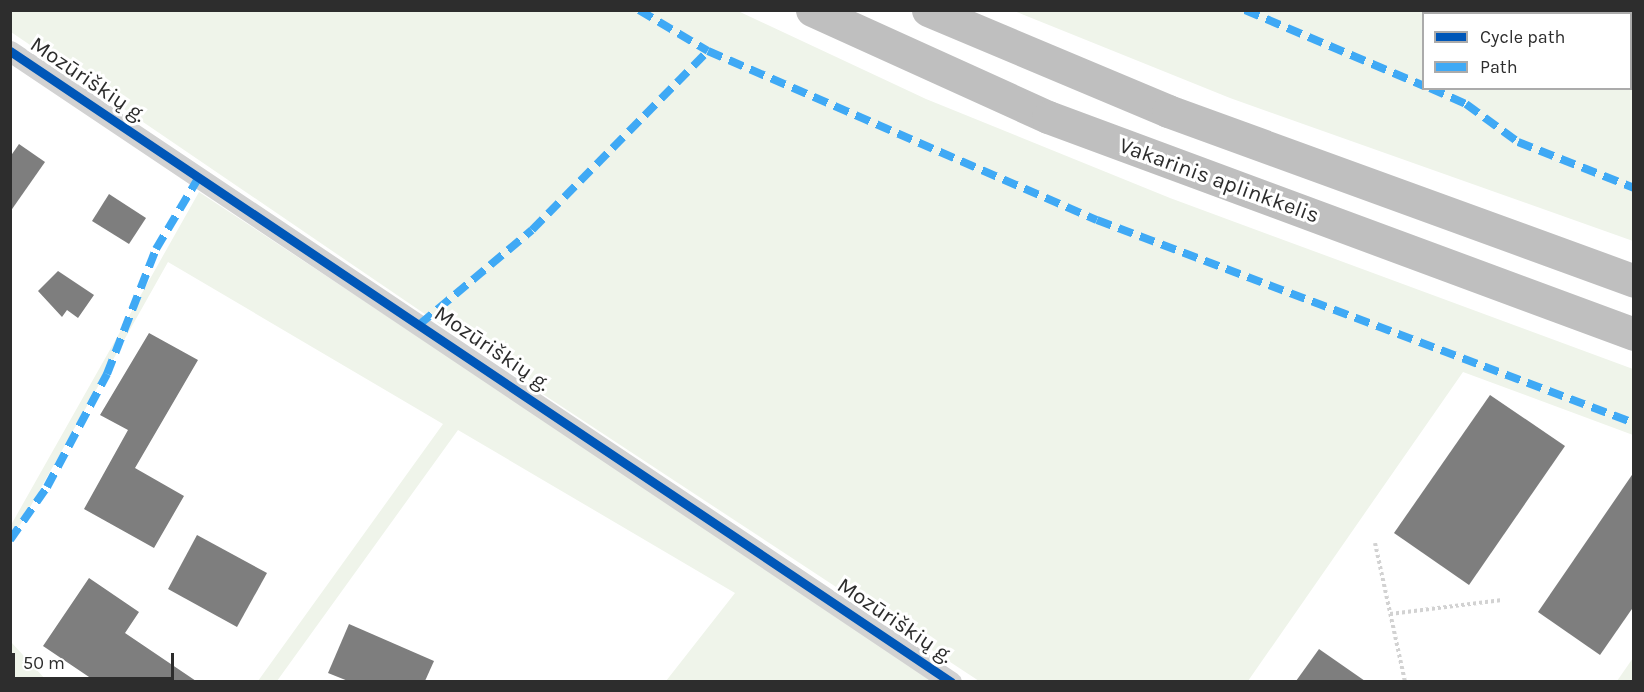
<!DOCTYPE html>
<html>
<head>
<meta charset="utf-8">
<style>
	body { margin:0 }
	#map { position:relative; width:1644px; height:692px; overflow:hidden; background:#fff; font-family:Karla,sans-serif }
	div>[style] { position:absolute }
	.green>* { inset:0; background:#eff4ea }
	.building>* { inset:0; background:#7e7e7e }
	.path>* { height:4px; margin-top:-2px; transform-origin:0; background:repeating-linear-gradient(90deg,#d2d2d2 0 3px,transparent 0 6px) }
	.street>* { height:21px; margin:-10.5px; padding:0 10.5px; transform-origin:10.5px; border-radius:10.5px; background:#d2d2d2 }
	.highway>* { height:33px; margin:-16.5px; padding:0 16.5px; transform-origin:16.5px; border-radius:16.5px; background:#bfbfbf }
	.quiet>* { height:8px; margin-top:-4px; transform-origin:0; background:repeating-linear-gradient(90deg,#3fa9f5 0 15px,transparent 0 23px) }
	.cycleway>* { height:9px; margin:-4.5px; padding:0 4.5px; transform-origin:4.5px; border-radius:4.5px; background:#0057b8 }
	span { translate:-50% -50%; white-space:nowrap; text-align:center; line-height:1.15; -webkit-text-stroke:6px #fff; paint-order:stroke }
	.street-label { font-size:22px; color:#2d2d2d }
	.frame { position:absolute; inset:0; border:12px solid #2d2d2d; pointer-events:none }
	.legend { position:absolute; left:1422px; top:12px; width:210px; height:78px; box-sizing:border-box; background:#fff; border:2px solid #ababab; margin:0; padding:8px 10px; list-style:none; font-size:18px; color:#2d2d2d }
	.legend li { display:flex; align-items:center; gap:12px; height:30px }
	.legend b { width:30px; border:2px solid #ababab }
	.scale { position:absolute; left:12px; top:653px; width:162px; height:27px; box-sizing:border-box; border:3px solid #2d2d2d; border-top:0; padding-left:8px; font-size:18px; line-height:21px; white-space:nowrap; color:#2d2d2d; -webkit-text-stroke:4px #fff; paint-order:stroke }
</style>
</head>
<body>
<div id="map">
	<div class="green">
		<div style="clip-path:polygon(11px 10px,738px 11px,926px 99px,1170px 198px,1633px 369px,1633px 435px,1463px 372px,1248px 681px,979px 681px,526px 383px,11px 32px)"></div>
		<div style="clip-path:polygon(1014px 11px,1588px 11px,1593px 13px,1424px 14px,1424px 88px,1630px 88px,1633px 43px,1633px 241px,1230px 98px)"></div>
		<div style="clip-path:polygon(199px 192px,863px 630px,939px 681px,666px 681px,735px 593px,458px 430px,277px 681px,258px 681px,443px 424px,168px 262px,11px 541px,11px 525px)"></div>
		<div style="clip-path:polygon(10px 642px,11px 642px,47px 681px,11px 681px)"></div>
		<div style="clip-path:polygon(1633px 658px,1633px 681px,1617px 681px)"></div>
	</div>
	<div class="building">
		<div style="clip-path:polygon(19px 144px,45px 162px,10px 212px,10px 157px)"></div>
		<div style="clip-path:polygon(109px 194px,146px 218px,129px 244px,92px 221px)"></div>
		<div style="clip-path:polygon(58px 271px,94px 295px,78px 318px,67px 310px,62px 317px,38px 291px)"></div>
		<div style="clip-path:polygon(149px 333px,198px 360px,135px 468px,184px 496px,154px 548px,84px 509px,128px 430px,100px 415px)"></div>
		<div style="clip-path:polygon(1490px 395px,1565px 446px,1469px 585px,1394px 533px)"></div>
		<div style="clip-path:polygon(1634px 472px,1634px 606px,1600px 655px,1538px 612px)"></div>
		<div style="clip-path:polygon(197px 535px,267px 573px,237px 627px,168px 589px)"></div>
		<div style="clip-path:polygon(89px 578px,139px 612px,125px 633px,196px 681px,95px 681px,43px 646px)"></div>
		<div style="clip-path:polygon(349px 624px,434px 661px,425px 681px,348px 681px,328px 673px)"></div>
		<div style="clip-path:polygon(1319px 649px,1365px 681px,1296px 681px)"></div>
	</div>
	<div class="path">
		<div style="left:1375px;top:543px;width:142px;rotate:77.8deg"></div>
		<div style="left:1390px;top:614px;width:113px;rotate:-7.1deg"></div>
	</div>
	<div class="street">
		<div style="left:10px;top:51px;width:1133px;rotate:33.84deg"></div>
	</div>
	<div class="highway">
		<div style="left:812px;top:10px;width:259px;rotate:24.4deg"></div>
		<div style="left:1048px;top:117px;width:625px;rotate:20.32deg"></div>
		<div style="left:928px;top:10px;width:260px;rotate:22.8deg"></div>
		<div style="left:1168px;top:111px;width:496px;rotate:20deg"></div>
	</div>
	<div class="quiet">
		<div style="left:639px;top:10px;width:80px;rotate:30.7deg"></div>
		<div style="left:708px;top:51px;width:424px;rotate:23.5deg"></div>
		<div style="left:1097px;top:220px;width:574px;rotate:20.71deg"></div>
		<div style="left:1245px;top:10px;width:194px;rotate:23deg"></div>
		<div style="left:1595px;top:10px;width:5px;rotate:53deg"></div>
		<div style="left:1630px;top:39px;width:5px;rotate:37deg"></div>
		<div style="left:1430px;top:88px;width:39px;rotate:24deg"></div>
		<div style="left:1466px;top:104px;width:64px;rotate:36.2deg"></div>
		<div style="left:1518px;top:142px;width:125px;rotate:21.6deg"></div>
		<div style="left:420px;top:324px;width:146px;rotate:-40deg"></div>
		<div style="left:532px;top:230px;width:251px;rotate:-45.5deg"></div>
		<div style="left:10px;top:540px;width:65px;rotate:-55.1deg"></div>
		<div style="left:47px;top:487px;width:128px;rotate:-62deg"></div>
		<div style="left:107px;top:374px;width:134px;rotate:-68.6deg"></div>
		<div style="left:156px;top:249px;width:84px;rotate:-59.2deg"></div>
	</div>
	<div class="cycleway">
		<div style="left:10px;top:51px;width:1133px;rotate:33.84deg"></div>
	</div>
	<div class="street-label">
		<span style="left:88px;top:80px;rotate:34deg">Mozūriškių g.</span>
		<span style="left:1219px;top:181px;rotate:20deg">Vakarinis aplinkkelis</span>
		<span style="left:492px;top:349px;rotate:34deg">Mozūriškių g.</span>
		<span style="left:895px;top:621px;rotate:34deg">Mozūriškių g.</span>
	</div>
	<div class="frame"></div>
	<ul class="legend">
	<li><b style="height:8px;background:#0057b8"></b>Cycle path</li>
	<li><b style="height:8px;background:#3fa9f5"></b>Path</li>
	</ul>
	<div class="scale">50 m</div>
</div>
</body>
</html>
